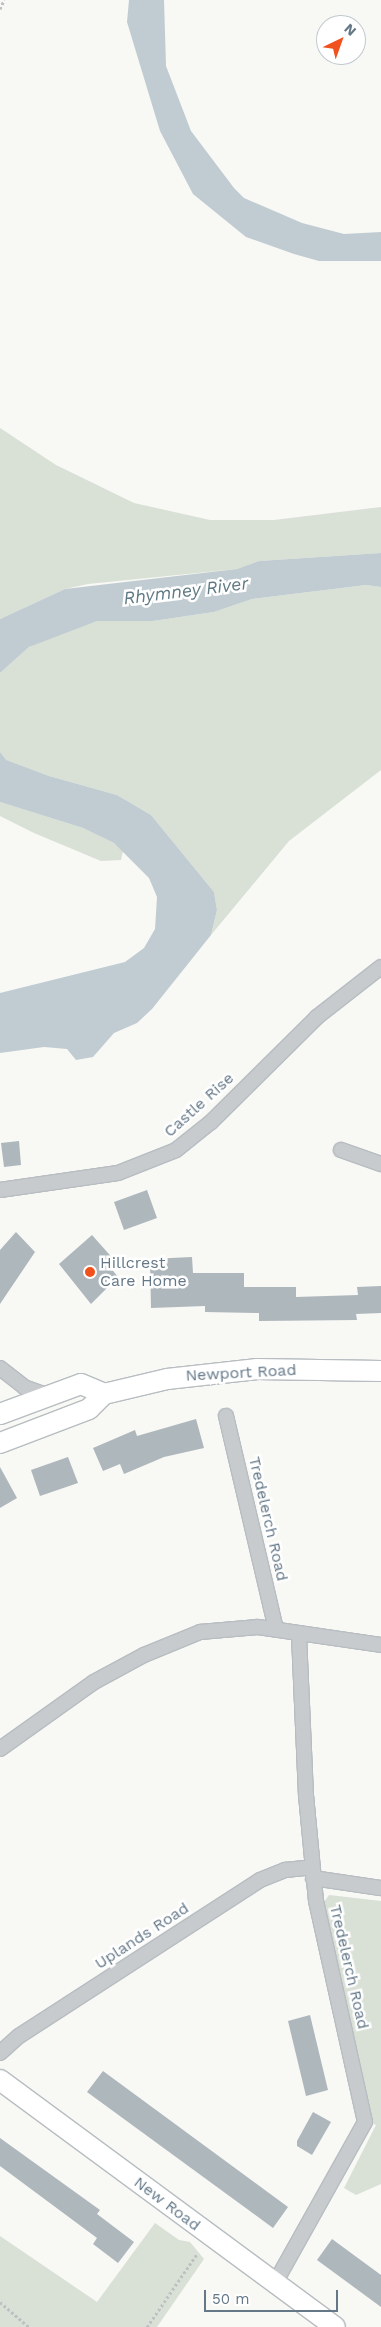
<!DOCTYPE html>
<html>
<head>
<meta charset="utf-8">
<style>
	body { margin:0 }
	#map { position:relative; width:381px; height:2327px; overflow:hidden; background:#f8f8f5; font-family:"Work Sans",sans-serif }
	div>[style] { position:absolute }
	.green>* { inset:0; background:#d9e0d5 }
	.water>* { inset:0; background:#c0ccd1 }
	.building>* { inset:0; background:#aeb7bc }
	.path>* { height:3px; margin-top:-1.5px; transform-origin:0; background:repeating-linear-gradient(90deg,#bec1c3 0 2.5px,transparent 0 5px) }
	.roads { filter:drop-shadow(1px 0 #b7bdc1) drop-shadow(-1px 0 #b7bdc1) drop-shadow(0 1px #b7bdc1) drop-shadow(0 -1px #b7bdc1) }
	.street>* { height:14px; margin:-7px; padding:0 7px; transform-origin:7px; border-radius:7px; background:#c7cbce }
	.secondary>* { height:20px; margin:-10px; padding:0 10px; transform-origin:10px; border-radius:10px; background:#fff }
	.dots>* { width:14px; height:14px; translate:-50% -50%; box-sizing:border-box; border:2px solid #fff; border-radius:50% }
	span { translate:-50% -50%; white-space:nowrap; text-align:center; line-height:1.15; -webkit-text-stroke:5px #fff; paint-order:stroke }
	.street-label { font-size:16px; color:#647888 }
	.poi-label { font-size:16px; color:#647888 }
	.left { translate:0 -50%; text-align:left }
	.water-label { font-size:18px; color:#607a84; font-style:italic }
	.north { position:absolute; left:316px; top:15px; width:50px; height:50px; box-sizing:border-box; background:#fff; border:1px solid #c1c9cf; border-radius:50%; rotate:42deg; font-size:14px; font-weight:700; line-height:20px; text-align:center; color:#647888 }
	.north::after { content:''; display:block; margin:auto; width:18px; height:22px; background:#f1511c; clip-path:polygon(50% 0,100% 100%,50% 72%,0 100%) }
	.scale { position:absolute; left:204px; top:2290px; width:134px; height:22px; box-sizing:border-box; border:2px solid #647888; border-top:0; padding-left:6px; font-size:15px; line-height:18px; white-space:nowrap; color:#647888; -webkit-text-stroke:4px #fff; paint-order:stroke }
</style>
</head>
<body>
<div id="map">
	<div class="green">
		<div style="clip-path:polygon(0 428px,56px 465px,134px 503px,210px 520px,274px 520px,381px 507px,381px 553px,259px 561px,237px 569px,88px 584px,65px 589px,0 619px)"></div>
		<div style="clip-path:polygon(366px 585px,381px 587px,381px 770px,289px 841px,211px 935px,217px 910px,214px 892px,151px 815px,117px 795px,49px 776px,5px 760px,0 752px,0 673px,29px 647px,69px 628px,97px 621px,153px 621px,214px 612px,252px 599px)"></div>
		<div style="clip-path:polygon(0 802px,83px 828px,114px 843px,123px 851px,121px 860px,101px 861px,34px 833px,0 816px)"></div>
		<div style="clip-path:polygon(329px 1895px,381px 1901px,381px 2184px,356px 2195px,344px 2188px,376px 2125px,371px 2123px,324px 1902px)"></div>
		<div style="clip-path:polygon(155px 2223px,179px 2240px,190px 2242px,204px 2259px,157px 2327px,0 2327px,0 2236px,97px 2302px)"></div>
	</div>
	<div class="water">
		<div style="clip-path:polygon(129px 0,164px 0,166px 66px,191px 131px,234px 188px,244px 198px,302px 223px,344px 234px,381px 232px,381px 261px,319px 261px,294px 254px,246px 237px,193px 194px,160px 131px,127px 22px)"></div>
		<div style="clip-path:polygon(381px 553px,381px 587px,366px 585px,252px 599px,214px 612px,153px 621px,97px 621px,29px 647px,0 673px,0 619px,65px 589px,237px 569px,259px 561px)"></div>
		<div style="clip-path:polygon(0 752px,6px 760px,49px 776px,117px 795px,151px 815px,214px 892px,217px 910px,211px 935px,152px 1009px,137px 1023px,114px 1033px,93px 1057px,76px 1060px,67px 1049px,44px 1047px,0 1053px,0 993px,125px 962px,144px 948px,155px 929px,157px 897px,149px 878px,114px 843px,83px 828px,0 802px)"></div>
	</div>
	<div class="building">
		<div style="clip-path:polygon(19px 1141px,21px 1165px,4px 1167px,1px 1143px)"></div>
		<div style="clip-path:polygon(147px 1190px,157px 1218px,124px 1230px,114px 1202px)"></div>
		<div style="clip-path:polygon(16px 1232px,35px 1252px,0 1304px,0 1250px)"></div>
		<div style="clip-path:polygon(92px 1235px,116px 1262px,110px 1267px,118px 1277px,91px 1304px,59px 1264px)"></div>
		<div style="clip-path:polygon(192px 1257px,193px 1273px,244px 1273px,244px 1287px,296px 1287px,296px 1297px,358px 1295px,357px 1287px,381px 1286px,381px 1313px,356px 1314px,357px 1320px,259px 1321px,259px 1313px,205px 1312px,205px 1306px,151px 1308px,150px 1259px)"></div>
		<div style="clip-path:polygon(196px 1419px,204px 1448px,164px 1457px,124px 1474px,120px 1464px,103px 1471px,93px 1448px,135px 1430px,137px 1436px)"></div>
		<div style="clip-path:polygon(68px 1457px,78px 1483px,40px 1496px,31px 1470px)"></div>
		<div style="clip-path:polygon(0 1467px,17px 1498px,0 1508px)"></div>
		<div style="clip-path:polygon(310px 2015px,328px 2090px,306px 2096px,288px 2021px)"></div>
		<div style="clip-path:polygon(103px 2071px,288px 2207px,273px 2228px,87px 2092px)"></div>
		<div style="clip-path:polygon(313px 2112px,331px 2122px,312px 2155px,297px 2146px,297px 2141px)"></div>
		<div style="clip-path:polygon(0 2138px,100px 2210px,97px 2214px,134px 2242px,118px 2263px,93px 2244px,97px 2238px,0 2166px)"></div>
		<div style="clip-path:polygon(332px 2239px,381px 2275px,381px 2307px,317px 2260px)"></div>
	</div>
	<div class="path">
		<div style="left:0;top:9px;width:10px;rotate:-66deg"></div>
		<div style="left:0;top:2302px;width:38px;rotate:41deg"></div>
		<div style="left:147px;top:2327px;width:88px;rotate:-55.6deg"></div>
	</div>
	<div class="roads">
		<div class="street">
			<div style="left:341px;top:1150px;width:42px;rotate:19.3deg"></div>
			<div style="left:0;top:1190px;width:119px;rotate:-8.2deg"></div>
			<div style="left:118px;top:1173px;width:62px;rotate:-21.6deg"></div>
			<div style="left:176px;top:1150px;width:45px;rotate:-38.7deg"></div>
			<div style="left:211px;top:1122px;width:149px;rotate:-44.7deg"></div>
			<div style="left:317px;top:1017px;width:81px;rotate:-38deg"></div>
			<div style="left:0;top:1368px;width:31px;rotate:38deg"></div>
			<div style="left:24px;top:1387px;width:23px;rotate:20deg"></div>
			<div style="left:226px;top:1416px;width:219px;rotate:76.8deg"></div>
			<div style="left:0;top:1749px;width:115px;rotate:-35.5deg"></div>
			<div style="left:94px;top:1682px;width:57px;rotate:-28.4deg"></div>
			<div style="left:144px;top:1655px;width:61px;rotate:-22.3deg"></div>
			<div style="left:200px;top:1632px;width:58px;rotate:-4.9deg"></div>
			<div style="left:258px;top:1627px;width:124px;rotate:8.3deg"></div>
			<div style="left:313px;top:1878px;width:69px;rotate:8.4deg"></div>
			<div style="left:0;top:2053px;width:25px;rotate:-42deg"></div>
			<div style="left:19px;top:2036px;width:287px;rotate:-32.9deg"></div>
			<div style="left:260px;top:1880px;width:27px;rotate:-22deg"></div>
			<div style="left:285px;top:1870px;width:27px;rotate:-6deg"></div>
			<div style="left:275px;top:2283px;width:184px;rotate:-60.8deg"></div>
			<div style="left:365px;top:2122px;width:226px;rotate:-102.5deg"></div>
			<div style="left:316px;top:1901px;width:105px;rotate:-95.4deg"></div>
			<div style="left:306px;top:1796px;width:163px;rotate:-92.5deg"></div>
		</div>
		<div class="secondary">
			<div style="left:0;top:1414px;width:86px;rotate:-20.3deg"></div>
			<div style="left:81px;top:1384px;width:25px;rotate:23deg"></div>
			<div style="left:0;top:1443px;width:95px;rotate:-20.9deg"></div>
			<div style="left:89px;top:1409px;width:21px;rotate:-45deg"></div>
			<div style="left:104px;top:1394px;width:65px;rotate:-13.4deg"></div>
			<div style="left:167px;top:1379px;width:91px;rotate:-6.3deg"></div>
			<div style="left:257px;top:1369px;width:124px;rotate:0.9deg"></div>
			<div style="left:0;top:2080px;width:416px;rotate:36.4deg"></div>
		</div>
	</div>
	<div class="dots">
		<div style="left:90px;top:1272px;background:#f1511c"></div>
	</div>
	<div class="street-label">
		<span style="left:199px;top:1105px;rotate:-42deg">Castle Rise</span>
		<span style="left:241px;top:1373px;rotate:-3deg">Newport Road</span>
		<span style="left:268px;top:1519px;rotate:77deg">Tredelerch Road</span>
		<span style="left:142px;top:1936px;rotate:-33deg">Uplands Road</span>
		<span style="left:349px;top:1967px;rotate:77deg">Tredelerch Road</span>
		<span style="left:167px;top:2204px;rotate:37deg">New Road</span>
	</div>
	<div class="poi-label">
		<span class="left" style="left:100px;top:1272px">Hillcrest<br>Care Home</span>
	</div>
	<div class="water-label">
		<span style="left:186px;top:591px;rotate:-7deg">Rhymney River</span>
	</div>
	<div class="north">N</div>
	<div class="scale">50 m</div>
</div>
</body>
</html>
